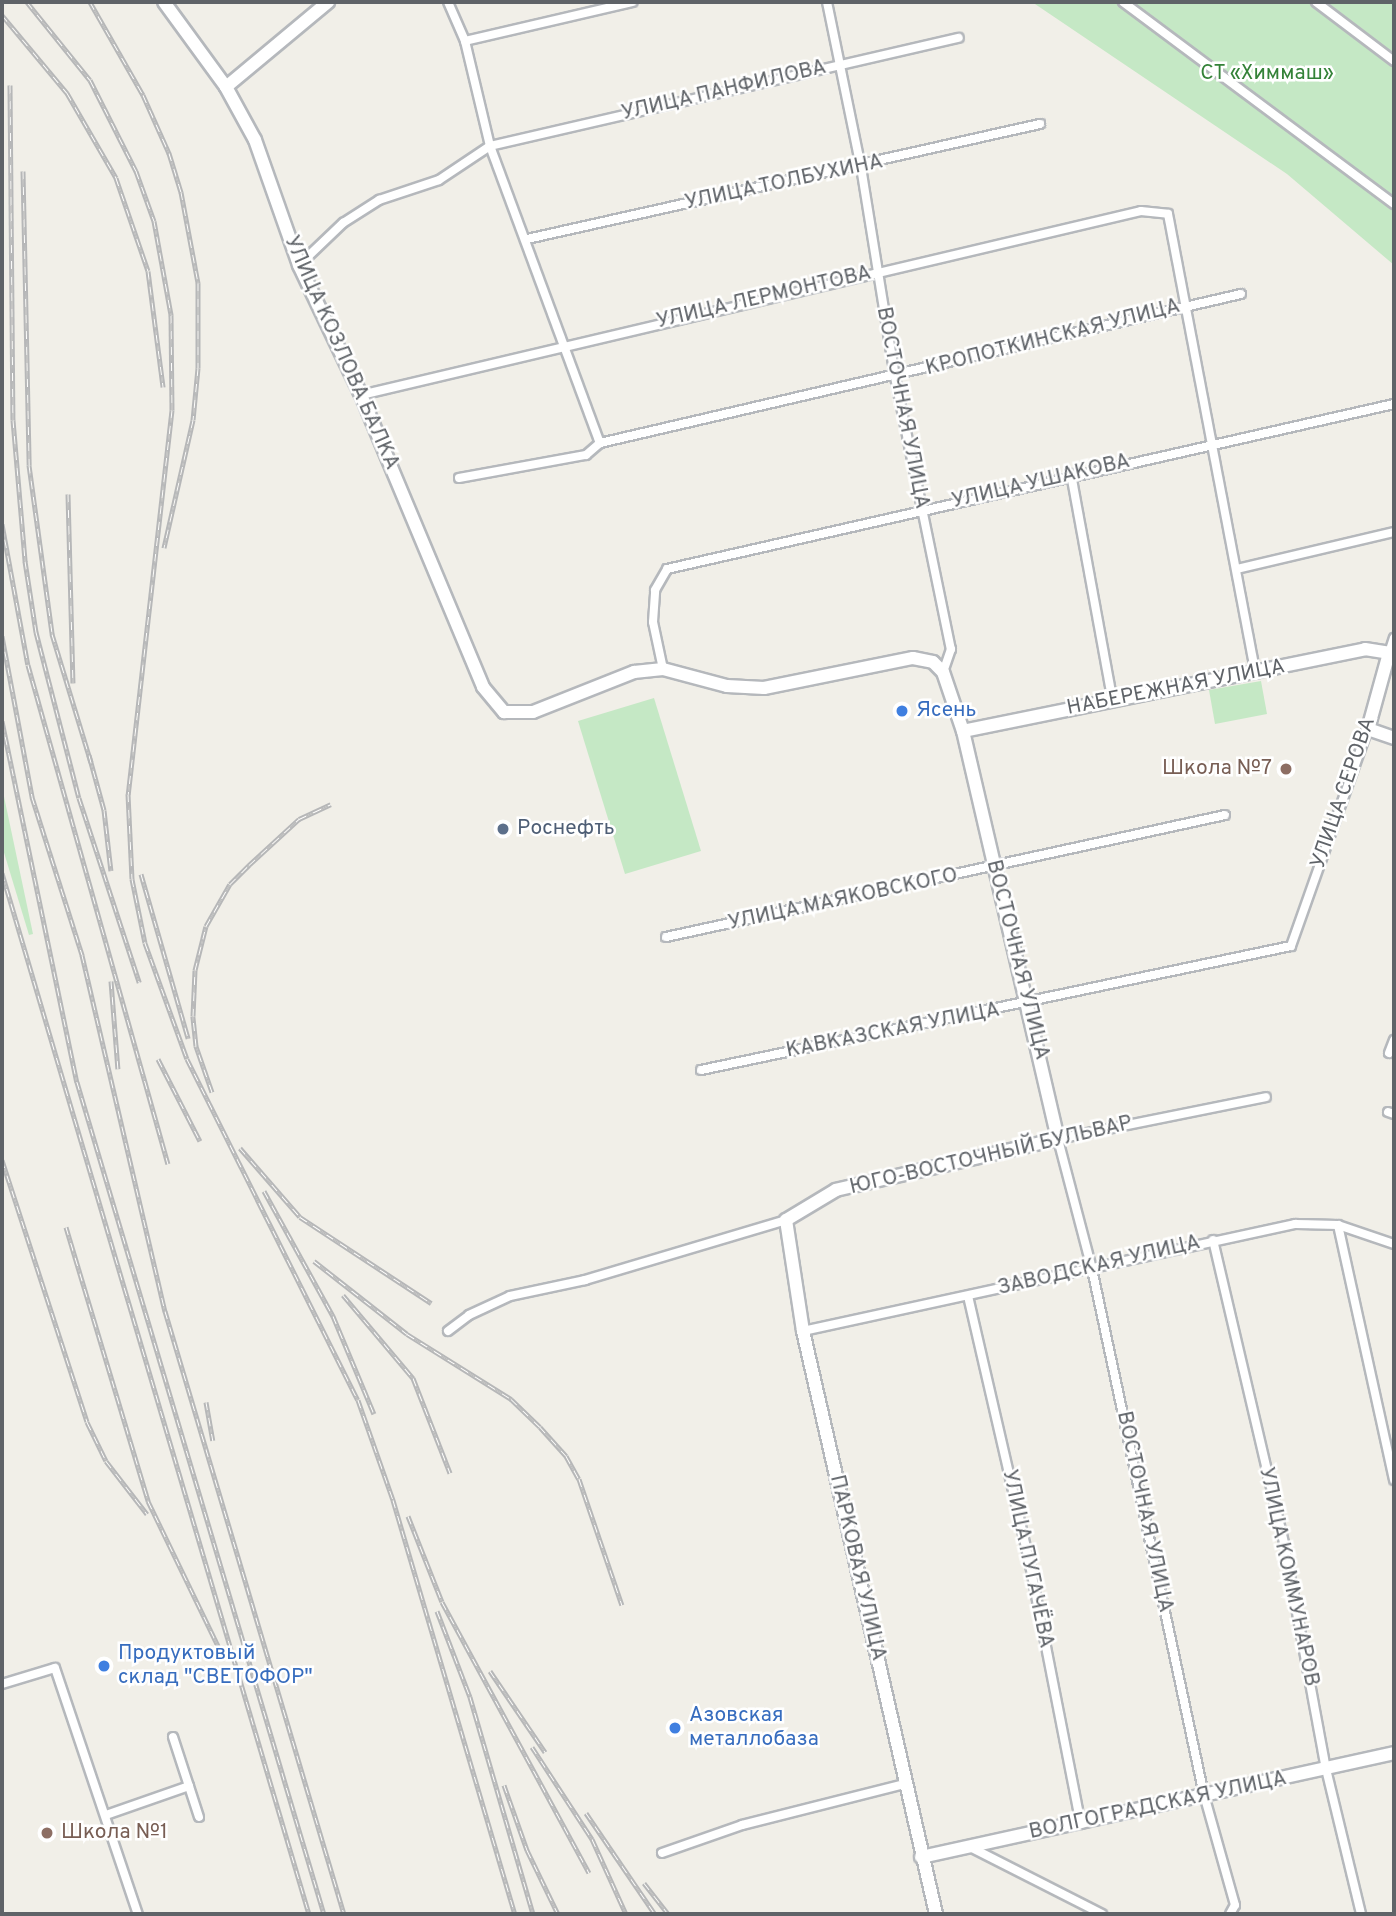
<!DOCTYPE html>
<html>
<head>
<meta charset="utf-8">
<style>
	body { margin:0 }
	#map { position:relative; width:1396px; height:1916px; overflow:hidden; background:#f1efe8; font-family:Overpass,sans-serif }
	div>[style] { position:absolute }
	.green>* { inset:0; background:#c5e8c5 }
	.roads { filter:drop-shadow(2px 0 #b5b8bc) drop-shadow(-2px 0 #b5b8bc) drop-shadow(0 2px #b5b8bc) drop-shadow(0 -2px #b5b8bc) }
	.street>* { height:8px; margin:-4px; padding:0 4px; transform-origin:4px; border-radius:4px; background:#fff }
	.secondary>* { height:12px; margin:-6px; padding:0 6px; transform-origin:6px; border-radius:6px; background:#fff }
	.rail>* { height:5px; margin-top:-2.5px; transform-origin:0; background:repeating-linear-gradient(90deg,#fff 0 8px,#b6b7b8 0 16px); box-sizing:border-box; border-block:2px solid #b6b7b8 }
	.dots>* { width:19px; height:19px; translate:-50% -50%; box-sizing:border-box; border:4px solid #fff; border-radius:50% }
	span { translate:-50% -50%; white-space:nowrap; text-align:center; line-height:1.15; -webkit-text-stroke:5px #fff; paint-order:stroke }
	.park-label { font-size:21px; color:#348238 }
	.street-label { font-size:21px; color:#5f6368 }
	.shop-label { font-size:21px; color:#366cbe }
	.left { translate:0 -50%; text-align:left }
	.education-label { font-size:21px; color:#785e54 }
	.right { translate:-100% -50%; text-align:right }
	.service-label { font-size:21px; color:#4e5e75 }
	.frame { position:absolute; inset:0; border:4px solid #5f6368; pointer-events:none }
</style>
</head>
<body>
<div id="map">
	<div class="green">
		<div style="clip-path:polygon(1032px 2px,1394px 2px,1394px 265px,1287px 174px)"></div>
		<div style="clip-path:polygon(1261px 681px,1267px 714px,1215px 724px,1209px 690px)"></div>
		<div style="clip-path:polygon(654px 698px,701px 851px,625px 874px,578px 721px)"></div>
		<div style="clip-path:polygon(2px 787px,33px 934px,29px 935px,2px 846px)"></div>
	</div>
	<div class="roads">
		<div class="street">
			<div style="left:448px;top:2px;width:43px;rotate:66.4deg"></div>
			<div style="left:465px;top:41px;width:108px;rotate:76.6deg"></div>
			<div style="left:490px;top:146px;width:317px;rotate:69.7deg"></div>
			<div style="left:827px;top:2px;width:168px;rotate:78.4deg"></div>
			<div style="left:861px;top:167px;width:213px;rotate:80.8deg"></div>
			<div style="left:895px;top:377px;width:278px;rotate:78.4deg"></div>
			<div style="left:951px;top:649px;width:24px;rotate:109deg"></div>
			<div style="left:1123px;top:2px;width:338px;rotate:36.7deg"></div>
			<div style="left:1316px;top:2px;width:98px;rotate:37.1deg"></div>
			<div style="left:465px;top:41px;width:172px;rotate:-13.1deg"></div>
			<div style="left:527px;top:239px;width:526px;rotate:-12.64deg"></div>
			<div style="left:299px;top:265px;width:61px;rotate:-43.7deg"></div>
			<div style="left:343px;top:223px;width:43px;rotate:-32.6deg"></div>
			<div style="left:379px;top:200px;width:63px;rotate:-18.4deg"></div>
			<div style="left:439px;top:180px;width:61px;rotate:-33.7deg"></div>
			<div style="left:490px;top:146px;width:481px;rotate:-13deg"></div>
			<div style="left:361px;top:395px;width:801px;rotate:-13.27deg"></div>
			<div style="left:1141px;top:211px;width:27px;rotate:6deg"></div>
			<div style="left:1168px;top:214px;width:468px;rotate:79.2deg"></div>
			<div style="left:1071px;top:474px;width:228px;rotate:79.6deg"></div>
			<div style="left:459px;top:478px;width:129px;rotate:-10.3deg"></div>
			<div style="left:586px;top:455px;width:18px;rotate:-41deg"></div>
			<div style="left:600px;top:443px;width:658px;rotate:-13.09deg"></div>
			<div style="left:1237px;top:569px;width:161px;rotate:-13.3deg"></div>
			<div style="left:1389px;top:653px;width:16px;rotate:-72deg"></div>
			<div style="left:663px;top:669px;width:48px;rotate:-102deg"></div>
			<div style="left:653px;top:622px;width:32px;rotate:-86deg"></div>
			<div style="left:655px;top:590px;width:24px;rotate:-60deg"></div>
			<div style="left:667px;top:569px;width:745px;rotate:-12.79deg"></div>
			<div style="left:666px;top:937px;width:572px;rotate:-12.31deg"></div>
			<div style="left:1389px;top:1053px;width:14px;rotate:-69deg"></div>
			<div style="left:701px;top:1070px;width:603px;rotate:-11.87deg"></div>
			<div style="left:1291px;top:946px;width:230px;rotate:-70.5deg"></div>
			<div style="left:1388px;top:1112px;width:6px;rotate:18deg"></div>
			<div style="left:1338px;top:1225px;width:261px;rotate:77.6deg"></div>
			<div style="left:1213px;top:1240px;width:316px;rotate:76.8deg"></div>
			<div style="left:1285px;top:1548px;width:225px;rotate:79.5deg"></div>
			<div style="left:1326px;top:1769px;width:149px;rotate:76.4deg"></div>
			<div style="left:968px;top:1296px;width:276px;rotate:77deg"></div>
			<div style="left:1030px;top:1565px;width:264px;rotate:78.9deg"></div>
			<div style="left:448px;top:1331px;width:26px;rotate:-37deg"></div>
			<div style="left:469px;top:1315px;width:45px;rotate:-24.9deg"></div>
			<div style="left:510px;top:1296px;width:77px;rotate:-12deg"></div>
			<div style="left:585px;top:1280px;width:210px;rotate:-16.6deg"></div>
			<div style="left:803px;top:1331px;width:504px;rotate:-12.27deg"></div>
			<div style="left:1295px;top:1224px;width:43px;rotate:1.3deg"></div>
			<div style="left:1338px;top:1225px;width:59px;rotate:18.7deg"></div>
			<div style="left:2px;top:1684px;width:55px;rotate:-16.8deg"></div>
			<div style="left:55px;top:1668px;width:260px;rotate:71.4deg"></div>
			<div style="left:173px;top:1737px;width:84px;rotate:72deg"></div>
			<div style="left:106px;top:1815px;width:88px;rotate:-19.3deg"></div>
			<div style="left:970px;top:1847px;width:148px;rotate:26.9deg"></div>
			<div style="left:662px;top:1853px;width:85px;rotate:-19.3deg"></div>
			<div style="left:742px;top:1825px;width:167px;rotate:-14.2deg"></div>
			<div style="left:1230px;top:1914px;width:10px;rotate:-61deg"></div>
			<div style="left:1235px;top:1905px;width:114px;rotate:-105.7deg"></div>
			<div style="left:1204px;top:1795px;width:538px;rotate:-102.02deg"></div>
			<div style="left:1092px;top:1269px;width:134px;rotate:-104.7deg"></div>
			<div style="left:1058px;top:1139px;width:212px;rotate:-11.4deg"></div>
		</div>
		<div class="secondary">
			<div style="left:164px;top:2px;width:105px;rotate:53.9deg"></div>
			<div style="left:226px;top:87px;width:60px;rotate:61.3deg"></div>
			<div style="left:255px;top:140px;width:133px;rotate:70.6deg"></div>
			<div style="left:299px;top:265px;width:144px;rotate:64.5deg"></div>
			<div style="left:361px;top:395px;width:316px;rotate:67.3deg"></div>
			<div style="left:483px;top:687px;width:33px;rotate:50deg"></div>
			<div style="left:504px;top:712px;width:29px"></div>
			<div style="left:533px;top:712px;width:109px;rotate:-21.6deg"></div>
			<div style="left:634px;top:672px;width:29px;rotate:-6deg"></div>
			<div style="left:663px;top:669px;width:66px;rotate:14.9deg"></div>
			<div style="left:727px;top:686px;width:37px;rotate:3deg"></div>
			<div style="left:764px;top:688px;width:152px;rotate:-11.4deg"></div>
			<div style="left:913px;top:658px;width:20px;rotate:11deg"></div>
			<div style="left:933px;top:662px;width:14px;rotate:45deg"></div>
			<div style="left:943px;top:672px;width:62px;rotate:71.3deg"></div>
			<div style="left:963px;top:731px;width:419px;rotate:76.9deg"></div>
			<div style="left:1058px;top:1139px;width:228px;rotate:167.1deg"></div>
			<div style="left:836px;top:1190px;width:58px;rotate:149deg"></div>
			<div style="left:786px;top:1220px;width:112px;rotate:81.3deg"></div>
			<div style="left:803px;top:1331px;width:598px;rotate:77.15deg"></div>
			<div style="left:226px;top:87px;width:133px;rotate:-39.8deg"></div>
			<div style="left:963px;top:731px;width:410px;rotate:-11.5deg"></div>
			<div style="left:1365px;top:649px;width:24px;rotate:9deg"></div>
			<div style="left:1389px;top:653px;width:79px;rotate:105.4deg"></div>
			<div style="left:1368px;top:729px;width:28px;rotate:19deg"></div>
			<div style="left:921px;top:1857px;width:484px;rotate:-12.4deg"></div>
		</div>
	</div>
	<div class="rail">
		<div style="left:27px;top:2px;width:100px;rotate:51.1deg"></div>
		<div style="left:90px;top:80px;width:102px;rotate:63.2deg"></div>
		<div style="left:136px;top:171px;width:53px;rotate:70.2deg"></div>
		<div style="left:154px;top:221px;width:96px;rotate:79.7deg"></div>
		<div style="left:171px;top:315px;width:95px;rotate:89.4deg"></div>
		<div style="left:172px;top:410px;width:387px;rotate:96.5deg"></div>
		<div style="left:128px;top:794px;width:85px;rotate:87.3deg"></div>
		<div style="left:132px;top:879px;width:65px;rotate:78.5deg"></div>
		<div style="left:145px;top:943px;width:123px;rotate:70.1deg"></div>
		<div style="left:187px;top:1059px;width:381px;rotate:63.4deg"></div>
		<div style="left:358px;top:1400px;width:106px;rotate:70.7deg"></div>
		<div style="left:393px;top:1500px;width:432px;rotate:73.6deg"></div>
		<div style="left:90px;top:2px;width:107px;rotate:60.3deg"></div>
		<div style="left:143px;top:95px;width:64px;rotate:65.9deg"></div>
		<div style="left:169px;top:153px;width:41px;rotate:72.9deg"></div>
		<div style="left:181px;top:192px;width:93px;rotate:79.4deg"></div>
		<div style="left:198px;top:283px;width:85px;rotate:90deg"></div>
		<div style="left:198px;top:368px;width:52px;rotate:95.5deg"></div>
		<div style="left:193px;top:420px;width:131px;rotate:102.8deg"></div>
		<div style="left:2px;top:15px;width:102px;rotate:50.2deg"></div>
		<div style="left:67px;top:93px;width:98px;rotate:60deg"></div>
		<div style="left:116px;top:178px;width:98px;rotate:71deg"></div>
		<div style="left:148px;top:271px;width:117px;rotate:82.6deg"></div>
		<div style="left:10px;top:85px;width:335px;rotate:89.5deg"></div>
		<div style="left:13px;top:420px;width:142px;rotate:85.1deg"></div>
		<div style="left:25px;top:561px;width:72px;rotate:81.2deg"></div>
		<div style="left:36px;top:632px;width:171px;rotate:75.5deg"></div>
		<div style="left:79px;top:798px;width:194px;rotate:71.9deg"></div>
		<div style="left:23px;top:171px;width:294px;rotate:88.8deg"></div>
		<div style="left:29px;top:465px;width:171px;rotate:82.2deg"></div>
		<div style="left:52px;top:634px;width:134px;rotate:73.1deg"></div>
		<div style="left:68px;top:494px;width:189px;rotate:88.5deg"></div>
		<div style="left:2px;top:524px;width:143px;rotate:79.6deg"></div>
		<div style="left:28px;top:665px;width:518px;rotate:74.33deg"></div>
		<div style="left:2px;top:636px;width:164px;rotate:79.4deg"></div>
		<div style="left:32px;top:797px;width:166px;rotate:72.4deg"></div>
		<div style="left:82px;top:955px;width:366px;rotate:76.9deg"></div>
		<div style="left:165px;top:1311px;width:629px;rotate:73.47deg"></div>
		<div style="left:2px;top:721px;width:369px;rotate:78.3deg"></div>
		<div style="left:77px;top:1082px;width:868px;rotate:73.47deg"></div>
		<div style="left:89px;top:755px;width:57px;rotate:74.7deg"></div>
		<div style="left:104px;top:810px;width:61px;rotate:83.5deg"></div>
		<div style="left:2px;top:873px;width:1085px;rotate:73.57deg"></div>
		<div style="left:141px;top:874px;width:171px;rotate:74deg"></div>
		<div style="left:111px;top:981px;width:88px;rotate:85.5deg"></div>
		<div style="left:158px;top:1059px;width:92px;rotate:62.9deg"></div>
		<div style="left:212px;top:1092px;width:49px;rotate:-109.2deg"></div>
		<div style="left:196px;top:1046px;width:30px;rotate:-96deg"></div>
		<div style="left:193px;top:1016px;width:46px;rotate:-87.5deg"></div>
		<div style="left:195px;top:970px;width:45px;rotate:-76deg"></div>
		<div style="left:206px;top:926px;width:48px;rotate:-60.3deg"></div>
		<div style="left:230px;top:884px;width:27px;rotate:-45deg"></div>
		<div style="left:249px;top:865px;width:68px;rotate:-42.6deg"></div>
		<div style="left:299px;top:819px;width:35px;rotate:-25deg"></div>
		<div style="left:240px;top:1148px;width:91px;rotate:49deg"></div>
		<div style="left:300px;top:1217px;width:157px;rotate:33.3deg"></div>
		<div style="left:2px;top:1160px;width:275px;rotate:72deg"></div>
		<div style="left:87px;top:1422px;width:43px;rotate:64deg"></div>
		<div style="left:106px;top:1461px;width:67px;rotate:52.3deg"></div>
		<div style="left:264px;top:1191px;width:143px;rotate:61.1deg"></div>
		<div style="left:333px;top:1316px;width:106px;rotate:67.3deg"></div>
		<div style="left:66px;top:1227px;width:286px;rotate:73.3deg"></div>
		<div style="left:148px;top:1501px;width:172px;rotate:64.2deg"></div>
		<div style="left:314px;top:1261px;width:118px;rotate:38.1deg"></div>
		<div style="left:407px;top:1334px;width:123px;rotate:32deg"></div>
		<div style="left:511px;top:1399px;width:40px;rotate:44deg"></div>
		<div style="left:540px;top:1427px;width:39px;rotate:48deg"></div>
		<div style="left:566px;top:1456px;width:26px;rotate:61deg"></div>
		<div style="left:579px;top:1479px;width:133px;rotate:71.2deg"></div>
		<div style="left:343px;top:1295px;width:109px;rotate:49.9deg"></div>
		<div style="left:413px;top:1378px;width:102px;rotate:68.7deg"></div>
		<div style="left:206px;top:1402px;width:39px;rotate:80deg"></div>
		<div style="left:408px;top:1516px;width:92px;rotate:68.4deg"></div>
		<div style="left:442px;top:1602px;width:308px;rotate:61.5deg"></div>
		<div style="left:437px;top:1611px;width:92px;rotate:69deg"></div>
		<div style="left:470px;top:1697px;width:226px;rotate:73.8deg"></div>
		<div style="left:490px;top:1671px;width:98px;rotate:55.8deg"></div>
		<div style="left:532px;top:1747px;width:110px;rotate:56.9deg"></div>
		<div style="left:592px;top:1839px;width:82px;rotate:65.6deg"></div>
		<div style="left:504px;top:1785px;width:69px;rotate:70.5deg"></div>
		<div style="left:527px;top:1850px;width:71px;rotate:64.2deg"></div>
		<div style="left:586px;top:1813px;width:122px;rotate:55.7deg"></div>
		<div style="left:644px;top:1883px;width:39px;rotate:52deg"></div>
	</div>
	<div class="dots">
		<div style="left:902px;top:711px;background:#3f7fe0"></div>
		<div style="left:1286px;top:769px;background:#8d6e63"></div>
		<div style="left:503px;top:829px;background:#5c6f8a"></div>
		<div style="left:104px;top:1666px;background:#3f7fe0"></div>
		<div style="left:675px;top:1728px;background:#3f7fe0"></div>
		<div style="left:47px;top:1833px;background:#8d6e63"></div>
	</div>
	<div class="park-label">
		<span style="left:1267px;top:74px">СТ «Химмаш»</span>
	</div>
	<div class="street-label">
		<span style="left:724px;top:91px;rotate:-13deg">УЛИЦА ПАНФИЛОВА</span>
		<span style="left:784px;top:183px;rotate:-12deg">УЛИЦА ТОЛБУХИНА</span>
		<span style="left:764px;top:298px;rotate:-13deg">УЛИЦА ЛЕРМОНТОВА</span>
		<span style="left:1053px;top:338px;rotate:-14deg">КРОПОТКИНСКАЯ УЛИЦА</span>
		<span style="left:341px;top:353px;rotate:66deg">УЛИЦА КОЗЛОВА БАЛКА</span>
		<span style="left:902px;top:408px;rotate:79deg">ВОСТОЧНАЯ УЛИЦА</span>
		<span style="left:1041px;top:482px;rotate:-13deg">УЛИЦА УШАКОВА</span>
		<span style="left:1176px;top:688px;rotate:-11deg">НАБЕРЕЖНАЯ УЛИЦА</span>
		<span style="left:1344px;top:793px;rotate:-71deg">УЛИЦА СЕРОВА</span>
		<span style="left:843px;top:900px;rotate:-12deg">УЛИЦА МАЯКОВСКОГО</span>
		<span style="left:1017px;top:960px;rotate:76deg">ВОСТОЧНАЯ УЛИЦА</span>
		<span style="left:893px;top:1031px;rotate:-11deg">КАВКАЗСКАЯ УЛИЦА</span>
		<span style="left:991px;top:1156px;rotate:-13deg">ЮГО-ВОСТОЧНЫЙ БУЛЬВАР</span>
		<span style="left:1099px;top:1266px;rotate:-13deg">ЗАВОДСКАЯ УЛИЦА</span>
		<span style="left:1144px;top:1512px;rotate:78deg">ВОСТОЧНАЯ УЛИЦА</span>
		<span style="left:1027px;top:1559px;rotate:78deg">УЛИЦА ПУГАЧЁВА</span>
		<span style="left:857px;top:1568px;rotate:77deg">ПАРКОВАЯ УЛИЦА</span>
		<span style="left:1288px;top:1577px;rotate:78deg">УЛИЦА КОММУНАРОВ</span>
		<span style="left:1158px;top:1806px;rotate:-12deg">ВОЛГОГРАДСКАЯ УЛИЦА</span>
	</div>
	<div class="shop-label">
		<span class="left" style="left:916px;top:711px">Ясень</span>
		<span class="left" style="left:118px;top:1666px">Продуктовый<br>склад "СВЕТОФОР"</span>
		<span class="left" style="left:689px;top:1728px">Азовская<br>металлобаза</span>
	</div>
	<div class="education-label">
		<span class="right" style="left:1272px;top:769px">Школа №7</span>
		<span class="left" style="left:61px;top:1833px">Школа №1</span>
	</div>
	<div class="service-label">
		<span class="left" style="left:517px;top:829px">Роснефть</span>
	</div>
	<div class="frame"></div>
</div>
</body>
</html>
